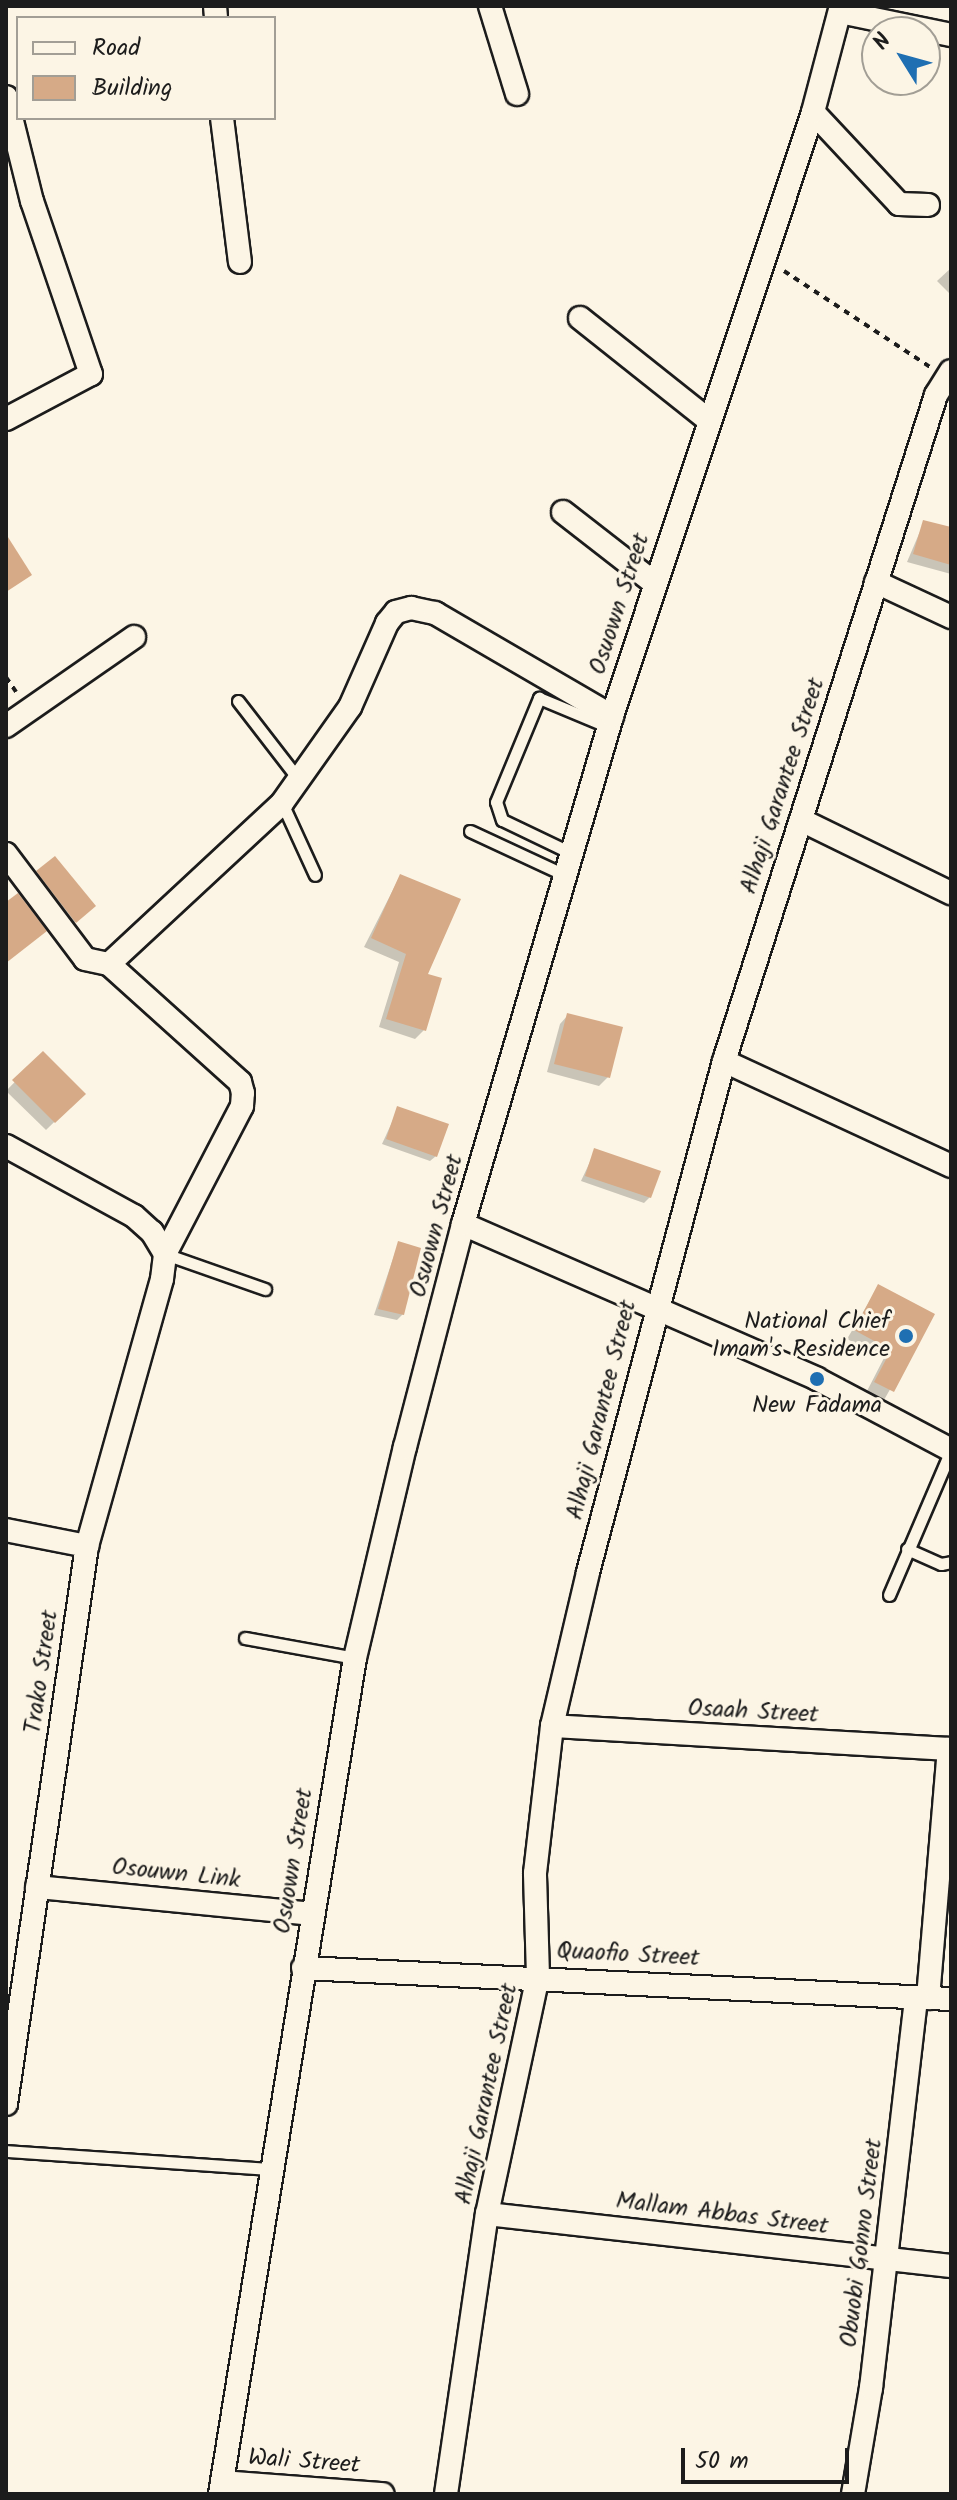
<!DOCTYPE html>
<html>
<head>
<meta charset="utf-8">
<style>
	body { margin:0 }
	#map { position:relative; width:957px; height:2500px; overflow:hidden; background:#fcf5e5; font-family:Kalam,sans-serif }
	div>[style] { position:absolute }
	.shadow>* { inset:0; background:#0003 }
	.building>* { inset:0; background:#d6aa87 }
	.path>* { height:4px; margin-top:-2px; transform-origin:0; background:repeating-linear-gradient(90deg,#1c1c1c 0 6px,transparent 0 12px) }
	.roads { filter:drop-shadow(2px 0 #1c1c1c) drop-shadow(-2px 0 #1c1c1c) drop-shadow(0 2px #1c1c1c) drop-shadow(0 -2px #1c1c1c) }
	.lane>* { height:11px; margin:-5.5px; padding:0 5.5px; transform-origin:5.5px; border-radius:5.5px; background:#fcf5e5 }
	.street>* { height:22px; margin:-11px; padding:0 11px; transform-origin:11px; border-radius:11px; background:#fcf5e5 }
	.dots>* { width:22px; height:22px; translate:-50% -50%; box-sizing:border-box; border:4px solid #fcf5e5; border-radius:50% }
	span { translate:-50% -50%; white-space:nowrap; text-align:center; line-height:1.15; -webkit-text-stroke:6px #fcf5e5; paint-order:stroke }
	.street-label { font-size:24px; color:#1c1c1c }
	.poi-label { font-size:24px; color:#1c1c1c }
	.right { translate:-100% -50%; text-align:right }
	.frame { position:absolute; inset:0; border:8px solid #1c1c1c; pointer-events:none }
	.legend { position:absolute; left:16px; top:16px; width:260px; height:104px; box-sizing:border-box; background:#fcf5e5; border:2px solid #a29e95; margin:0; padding:10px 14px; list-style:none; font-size:24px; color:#1c1c1c }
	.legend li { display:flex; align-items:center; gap:16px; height:40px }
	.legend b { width:40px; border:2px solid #a29e95 }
	.north { position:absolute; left:861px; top:16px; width:80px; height:80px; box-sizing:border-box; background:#fcf5e5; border:2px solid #a29e95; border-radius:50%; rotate:307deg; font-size:22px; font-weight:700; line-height:32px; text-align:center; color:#1c1c1c }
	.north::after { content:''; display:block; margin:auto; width:28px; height:36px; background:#1f6fb2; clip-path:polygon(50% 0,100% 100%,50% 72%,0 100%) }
	.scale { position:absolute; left:681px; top:2448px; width:168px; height:36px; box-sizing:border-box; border:4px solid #1c1c1c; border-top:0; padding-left:10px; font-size:24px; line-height:28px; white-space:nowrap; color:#1c1c1c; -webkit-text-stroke:6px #fcf5e5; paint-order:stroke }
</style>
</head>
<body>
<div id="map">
	<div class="shadow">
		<div style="clip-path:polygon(951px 268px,951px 295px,937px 281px)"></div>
		<div style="clip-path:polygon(924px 522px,951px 530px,951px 574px,907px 562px)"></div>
		<div style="clip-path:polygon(38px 873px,88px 911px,69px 927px,33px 878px)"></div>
		<div style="clip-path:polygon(400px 876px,425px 975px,424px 1030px,415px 1039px,379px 1027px,399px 962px,364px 947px)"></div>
		<div style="clip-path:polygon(568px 1015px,608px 1077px,599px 1086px,547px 1072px,560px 1024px)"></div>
		<div style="clip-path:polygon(43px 1053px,83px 1094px,46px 1130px,6px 1091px)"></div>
		<div style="clip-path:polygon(398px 1109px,436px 1156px,430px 1161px,382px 1144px)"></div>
		<div style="clip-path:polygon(595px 1151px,650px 1197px,644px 1203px,581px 1181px)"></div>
		<div style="clip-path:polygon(398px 1244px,403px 1314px,397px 1320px,374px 1315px)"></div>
		<div style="clip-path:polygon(878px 1287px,932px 1315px,884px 1400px,867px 1391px,884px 1358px,847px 1339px)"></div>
	</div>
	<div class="building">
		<div style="clip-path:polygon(923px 520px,951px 527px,951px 565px,913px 554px)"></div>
		<div style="clip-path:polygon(6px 534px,32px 575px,6px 592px)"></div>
		<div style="clip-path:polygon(55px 856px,96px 906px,76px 923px,36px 871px)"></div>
		<div style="clip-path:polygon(400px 874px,461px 899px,428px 974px,442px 978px,426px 1031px,386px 1019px,406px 954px,371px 938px)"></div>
		<div style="clip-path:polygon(18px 893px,47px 931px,6px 963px,6px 902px)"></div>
		<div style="clip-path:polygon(567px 1013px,623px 1027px,610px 1078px,554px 1064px)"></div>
		<div style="clip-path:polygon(43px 1051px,86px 1094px,55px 1123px,12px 1080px)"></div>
		<div style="clip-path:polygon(397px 1106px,449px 1124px,437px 1157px,386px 1139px)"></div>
		<div style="clip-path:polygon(594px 1148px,661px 1171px,651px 1198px,585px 1176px)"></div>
		<div style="clip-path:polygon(398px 1241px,421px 1248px,404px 1315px,378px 1309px)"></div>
		<div style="clip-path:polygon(878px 1284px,935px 1314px,894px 1392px,874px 1382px,891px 1350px,854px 1330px)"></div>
	</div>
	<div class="path">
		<div style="left:784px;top:271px;width:175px;rotate:33.3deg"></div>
		<div style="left:6px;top:677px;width:18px;rotate:56deg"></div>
	</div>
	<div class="roads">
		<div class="lane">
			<div style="left:238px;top:701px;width:100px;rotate:52.3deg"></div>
			<div style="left:282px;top:803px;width:79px;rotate:65.4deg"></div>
			<div style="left:470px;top:831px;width:105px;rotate:24.9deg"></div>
			<div style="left:571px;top:853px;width:76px;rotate:-154.4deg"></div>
			<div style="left:502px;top:820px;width:19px;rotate:-108deg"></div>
			<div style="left:496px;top:802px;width:113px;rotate:-67.5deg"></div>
			<div style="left:539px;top:698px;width:76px;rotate:22.5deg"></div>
			<div style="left:165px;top:1254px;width:106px;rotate:19.3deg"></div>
			<div style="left:907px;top:1549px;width:37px;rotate:24deg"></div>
			<div style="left:941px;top:1564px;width:10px;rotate:-11deg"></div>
			<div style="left:889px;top:1595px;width:158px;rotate:-66.8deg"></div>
			<div style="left:245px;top:1638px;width:112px;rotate:10.3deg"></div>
			<div style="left:6px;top:2151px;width:266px;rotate:3.9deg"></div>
		</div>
		<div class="street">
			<div style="left:215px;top:6px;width:12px;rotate:85deg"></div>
			<div style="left:490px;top:6px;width:92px;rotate:72.9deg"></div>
			<div style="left:840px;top:12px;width:113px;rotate:11.7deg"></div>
			<div style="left:6px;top:97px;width:107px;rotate:76deg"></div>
			<div style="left:32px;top:201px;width:183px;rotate:71.2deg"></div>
			<div style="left:91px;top:374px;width:96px;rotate:152.1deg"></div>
			<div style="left:813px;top:112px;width:126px;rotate:46.9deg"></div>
			<div style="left:899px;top:204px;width:29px;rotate:2deg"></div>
			<div style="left:222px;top:118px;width:145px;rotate:82.9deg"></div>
			<div style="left:580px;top:318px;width:162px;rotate:38.5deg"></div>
			<div style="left:563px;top:512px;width:114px;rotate:37.9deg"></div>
			<div style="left:876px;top:582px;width:83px;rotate:25deg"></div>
			<div style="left:6px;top:726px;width:156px;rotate:-34.8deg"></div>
			<div style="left:801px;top:820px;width:167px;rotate:26deg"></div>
			<div style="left:6px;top:854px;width:131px;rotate:53deg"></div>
			<div style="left:85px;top:959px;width:25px;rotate:12deg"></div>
			<div style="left:109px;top:964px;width:236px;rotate:-42.9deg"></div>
			<div style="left:282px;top:803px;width:118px;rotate:-54.7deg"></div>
			<div style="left:350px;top:707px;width:92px;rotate:-66.2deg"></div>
			<div style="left:387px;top:623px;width:14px;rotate:-51deg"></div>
			<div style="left:396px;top:612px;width:16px;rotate:-15deg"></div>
			<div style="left:411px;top:608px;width:25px;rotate:12deg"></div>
			<div style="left:435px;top:613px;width:205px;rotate:30.2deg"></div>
			<div style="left:724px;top:1061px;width:250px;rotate:24.8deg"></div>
			<div style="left:6px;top:1146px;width:146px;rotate:28.7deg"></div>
			<div style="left:134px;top:1216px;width:24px;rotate:42deg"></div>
			<div style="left:152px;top:1232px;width:26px;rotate:59deg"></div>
			<div style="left:463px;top:1224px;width:386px;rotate:23.6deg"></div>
			<div style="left:817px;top:1379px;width:152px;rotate:27.9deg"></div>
			<div style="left:6px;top:1530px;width:83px;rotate:11.2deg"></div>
			<div style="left:552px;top:1726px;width:400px;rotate:3.3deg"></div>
			<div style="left:37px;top:1887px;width:274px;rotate:5.6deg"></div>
			<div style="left:303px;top:1968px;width:649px;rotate:2.74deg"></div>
			<div style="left:928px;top:1998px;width:250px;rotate:-85.2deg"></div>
			<div style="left:6px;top:2104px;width:564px;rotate:-81.74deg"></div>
			<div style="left:87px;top:1546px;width:277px;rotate:-74.3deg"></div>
			<div style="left:162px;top:1279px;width:25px;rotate:-83deg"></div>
			<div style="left:165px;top:1254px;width:167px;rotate:-62.5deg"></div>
			<div style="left:242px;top:1106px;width:13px;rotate:-86deg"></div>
			<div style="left:243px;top:1093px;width:11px;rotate:-105deg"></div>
			<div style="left:240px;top:1082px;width:176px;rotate:-138deg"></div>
			<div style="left:487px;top:2214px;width:467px;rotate:6.4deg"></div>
			<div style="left:222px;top:2482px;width:161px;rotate:4.3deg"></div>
			<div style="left:220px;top:2494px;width:847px;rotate:-80.83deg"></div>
			<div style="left:355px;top:1658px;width:217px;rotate:-76.7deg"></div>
			<div style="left:405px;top:1447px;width:230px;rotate:-75.4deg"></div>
			<div style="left:463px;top:1224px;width:529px;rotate:-73.65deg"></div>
			<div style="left:612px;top:716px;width:637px;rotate:-71.59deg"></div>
			<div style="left:813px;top:112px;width:110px;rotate:-75.2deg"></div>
			<div style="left:446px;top:2494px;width:283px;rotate:-81.7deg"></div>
			<div style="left:487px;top:2214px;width:243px;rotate:-77.9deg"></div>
			<div style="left:538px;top:1976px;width:103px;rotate:-91.7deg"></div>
			<div style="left:535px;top:1873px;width:148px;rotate:-83.4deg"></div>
			<div style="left:552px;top:1726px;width:158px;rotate:-76.8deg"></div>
			<div style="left:588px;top:1572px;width:529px;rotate:-75.1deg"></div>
			<div style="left:724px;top:1061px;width:699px;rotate:-72.34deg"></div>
			<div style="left:936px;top:395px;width:28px;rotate:-58deg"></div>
			<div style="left:853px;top:2494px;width:108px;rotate:-80.4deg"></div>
			<div style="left:871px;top:2388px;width:393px;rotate:-83.4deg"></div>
		</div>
	</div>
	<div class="dots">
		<div style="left:906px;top:1336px;background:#1f6fb2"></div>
		<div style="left:817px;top:1379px;background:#1f6fb2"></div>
	</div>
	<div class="street-label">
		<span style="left:620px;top:604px;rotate:-72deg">Osuown Street</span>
		<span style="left:783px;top:786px;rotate:-72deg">Alhaji Garantee Street</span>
		<span style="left:437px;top:1226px;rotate:-75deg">Osuown Street</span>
		<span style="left:602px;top:1410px;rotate:-76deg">Alhaji Garantee Street</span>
		<span style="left:42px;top:1672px;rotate:-82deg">Trako Street</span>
		<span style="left:753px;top:1712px;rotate:3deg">Osaah Street</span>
		<span style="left:294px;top:1861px;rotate:-81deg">Osuown Street</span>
		<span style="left:176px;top:1874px;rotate:6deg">Osouwn Link</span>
		<span style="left:628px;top:1955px;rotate:3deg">Quaofio Street</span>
		<span style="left:487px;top:2094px;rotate:-78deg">Alhaji Garantee Street</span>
		<span style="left:722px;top:2214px;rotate:7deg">Mallam Abbas Street</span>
		<span style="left:862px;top:2243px;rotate:-83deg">Obuobi Gonno Street</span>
		<span style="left:304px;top:2462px;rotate:4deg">Wali Street</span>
	</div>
	<div class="poi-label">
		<span class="right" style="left:890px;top:1336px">National Chief<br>Imam's Residence</span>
		<span style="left:817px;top:1406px">New Fadama</span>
	</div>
	<div class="frame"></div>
	<ul class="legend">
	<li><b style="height:10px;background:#fcf5e5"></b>Road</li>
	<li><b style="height:22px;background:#d6aa87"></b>Building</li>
	</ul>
	<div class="north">N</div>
	<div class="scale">50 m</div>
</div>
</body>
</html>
